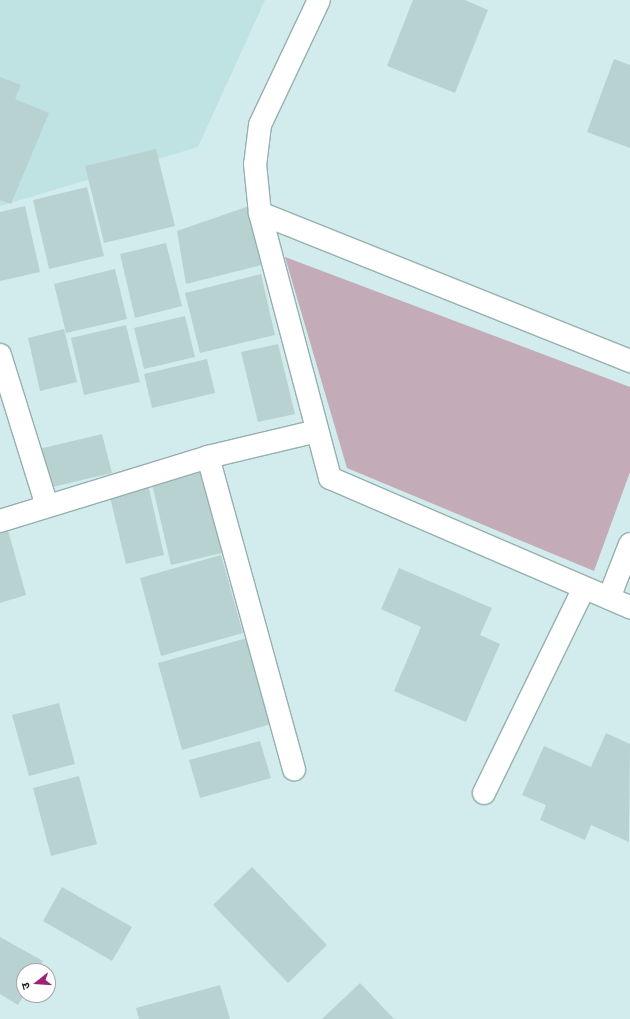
<!DOCTYPE html>
<html>
<head>
<meta charset="utf-8">
<style>
	body { margin:0 }
	#map { position:relative; width:630px; height:1019px; overflow:hidden; background:#d2eced; font-family:Inter,"Noto Sans Devanagari",sans-serif }
	div>[style] { position:absolute }
	.built>* { inset:0; background:#bfe2e2 }
	.green>* { inset:0; background:#c4abb8 }
	.building>* { inset:0; background:#b8d2d2 }
	.roads { filter:drop-shadow(1px 0 #97afb0) drop-shadow(-1px 0 #97afb0) drop-shadow(0 1px #97afb0) drop-shadow(0 -1px #97afb0) }
	.minor>* { height:22px; margin:-11px; padding:0 11px; transform-origin:11px; border-radius:11px; background:#fff }
	span { translate:-50% -50%; white-space:nowrap; text-align:center; line-height:1.15; -webkit-text-stroke:3.5px #fff; paint-order:stroke }
	.north { position:absolute; left:16px; top:963px; width:40px; height:40px; box-sizing:border-box; background:#fff; border:1px solid #a2a6a6; border-radius:50%; rotate:253deg; font-size:11px; font-weight:700; line-height:16px; text-align:center; color:#162020 }
	.north::after { content:''; display:block; margin:auto; width:14px; height:18px; background:#9f2074; clip-path:polygon(50% 0,100% 100%,50% 72%,0 100%) }
</style>
</head>
<body>
<div id="map">
	<div class="built">
		<div style="clip-path:polygon(0 0,265px 0,198px 147px,0 206px)"></div>
	</div>
	<div class="green">
		<div style="clip-path:polygon(285px 257px,630px 387px,630px 472px,594px 571px,347px 468px)"></div>
	</div>
	<div class="building">
		<div style="clip-path:polygon(413px 0,465px 0,488px 10px,455px 93px,387px 66px)"></div>
		<div style="clip-path:polygon(614px 59px,630px 65px,630px 148px,587px 132px)"></div>
		<div style="clip-path:polygon(0 77px,21px 85px,15px 99px,49px 113px,11px 204px,0 200px)"></div>
		<div style="clip-path:polygon(156px 149px,175px 226px,104px 243px,85px 166px)"></div>
		<div style="clip-path:polygon(87px 187px,104px 256px,49px 269px,33px 200px)"></div>
		<div style="clip-path:polygon(25px 206px,40px 272px,0 281px,0 212px)"></div>
		<div style="clip-path:polygon(249px 206px,262px 265px,186px 284px,177px 231px)"></div>
		<div style="clip-path:polygon(166px 243px,182px 306px,135px 318px,120px 254px)"></div>
		<div style="clip-path:polygon(115px 269px,127px 319px,66px 333px,54px 284px)"></div>
		<div style="clip-path:polygon(261px 274px,275px 335px,200px 353px,185px 293px)"></div>
		<div style="clip-path:polygon(185px 316px,195px 357px,144px 369px,134px 328px)"></div>
		<div style="clip-path:polygon(126px 325px,140px 382px,84px 395px,71px 338px)"></div>
		<div style="clip-path:polygon(64px 329px,77px 382px,40px 391px,28px 338px)"></div>
		<div style="clip-path:polygon(278px 344px,295px 414px,258px 422px,241px 352px)"></div>
		<div style="clip-path:polygon(207px 359px,215px 393px,152px 408px,144px 374px)"></div>
		<div style="clip-path:polygon(102px 434px,112px 473px,48px 488px,39px 449px)"></div>
		<div style="clip-path:polygon(202px 472px,222px 553px,171px 565px,152px 484px)"></div>
		<div style="clip-path:polygon(148px 484px,164px 555px,126px 564px,109px 493px)"></div>
		<div style="clip-path:polygon(6px 523px,26px 595px,0 603px,0 525px)"></div>
		<div style="clip-path:polygon(221px 555px,243px 633px,161px 656px,140px 578px)"></div>
		<div style="clip-path:polygon(399px 568px,492px 608px,480px 635px,500px 644px,466px 722px,394px 691px,421px 627px,381px 609px)"></div>
		<div style="clip-path:polygon(247px 638px,271px 724px,182px 750px,158px 663px)"></div>
		<div style="clip-path:polygon(59px 703px,75px 764px,29px 776px,12px 715px)"></div>
		<div style="clip-path:polygon(606px 733px,630px 744px,629px 842px,591px 825px,585px 840px,540px 820px,546px 805px,522px 795px,544px 746px,591px 767px)"></div>
		<div style="clip-path:polygon(260px 741px,271px 778px,200px 798px,189px 760px)"></div>
		<div style="clip-path:polygon(79px 776px,97px 844px,51px 856px,33px 788px)"></div>
		<div style="clip-path:polygon(252px 867px,327px 945px,288px 983px,213px 905px)"></div>
		<div style="clip-path:polygon(62px 887px,132px 927px,112px 961px,43px 921px)"></div>
		<div style="clip-path:polygon(0 937px,43px 961px,37px 971px,24px 971px,24px 995px,18px 1005px,0 994px)"></div>
		<div style="clip-path:polygon(360px 983px,394px 1019px,322px 1019px)"></div>
		<div style="clip-path:polygon(220px 985px,230px 1019px,139px 1019px,136px 1008px)"></div>
	</div>
	<div class="roads">
		<div class="minor">
			<div style="left:319px;top:0;width:138px;rotate:115.3deg"></div>
			<div style="left:260px;top:125px;width:39px;rotate:97deg"></div>
			<div style="left:255px;top:164px;width:49px;rotate:84.2deg"></div>
			<div style="left:260px;top:213px;width:399px;rotate:21.8deg"></div>
			<div style="left:260px;top:213px;width:274px;rotate:75.2deg"></div>
			<div style="left:330px;top:478px;width:327px;rotate:23.3deg"></div>
			<div style="left:0;top:355px;width:158px;rotate:72.7deg"></div>
			<div style="left:208px;top:457px;width:324px;rotate:74.6deg"></div>
			<div style="left:0;top:521px;width:218px;rotate:-17.1deg"></div>
			<div style="left:208px;top:457px;width:112px;rotate:-13.4deg"></div>
			<div style="left:609px;top:598px;width:58px;rotate:-68.7deg"></div>
			<div style="left:484px;top:793px;width:228px;rotate:-64deg"></div>
		</div>
	</div>
	<div class="north">उ</div>
</div>
</body>
</html>
